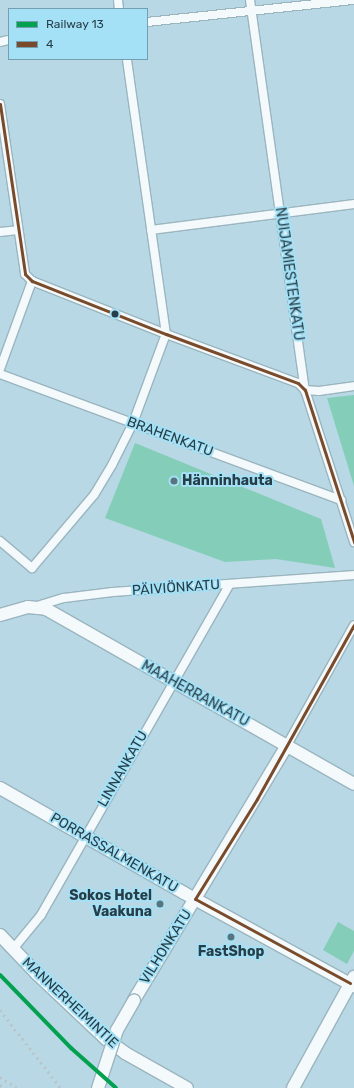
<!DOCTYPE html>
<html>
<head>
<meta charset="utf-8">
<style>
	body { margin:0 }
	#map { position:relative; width:354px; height:1088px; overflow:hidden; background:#b7d8e4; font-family:Rubik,sans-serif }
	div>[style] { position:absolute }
	.green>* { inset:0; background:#84ceb9 }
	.roads { filter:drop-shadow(1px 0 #9bb5bf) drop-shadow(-1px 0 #9bb5bf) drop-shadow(0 1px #9bb5bf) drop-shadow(0 -1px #9bb5bf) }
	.street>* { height:8px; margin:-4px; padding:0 4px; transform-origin:4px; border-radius:4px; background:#f4f9fb }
	.secondary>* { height:12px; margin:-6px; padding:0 6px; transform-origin:6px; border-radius:6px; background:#f4f9fb }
	.rail>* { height:2.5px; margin-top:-1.25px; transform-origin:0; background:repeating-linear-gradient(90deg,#bac4c7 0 2px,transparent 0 6px) }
	.bridges { filter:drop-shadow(1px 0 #9bb5bf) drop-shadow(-1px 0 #9bb5bf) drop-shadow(0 1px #9bb5bf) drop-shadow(0 -1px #9bb5bf) }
	.secondary-bridge>* { height:12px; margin:-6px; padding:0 6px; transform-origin:6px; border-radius:6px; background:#f4f9fb }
	.bus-1>* { height:3px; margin:-1.5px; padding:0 1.5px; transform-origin:1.5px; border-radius:1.5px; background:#7a4b2a }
	.rail-1>* { height:4px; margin:-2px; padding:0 2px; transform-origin:2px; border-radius:2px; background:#02a150 }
	.dots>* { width:11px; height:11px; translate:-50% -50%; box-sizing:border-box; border:2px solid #a4e1f7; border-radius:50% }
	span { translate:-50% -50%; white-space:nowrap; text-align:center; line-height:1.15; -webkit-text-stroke:4px #a4e1f7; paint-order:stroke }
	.street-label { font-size:14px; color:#263e47 }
	.poi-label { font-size:14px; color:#263e47; font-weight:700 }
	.left { translate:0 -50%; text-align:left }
	.right { translate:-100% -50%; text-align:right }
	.legend { position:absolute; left:8px; top:8px; width:140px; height:52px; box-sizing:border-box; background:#a4e1f7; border:1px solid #72a0b1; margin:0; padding:5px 7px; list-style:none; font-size:12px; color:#263e47 }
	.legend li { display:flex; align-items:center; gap:8px; height:20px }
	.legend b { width:20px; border:1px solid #72a0b1 }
</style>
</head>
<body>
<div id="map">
	<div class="green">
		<div style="clip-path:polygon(354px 395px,354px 486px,327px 398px)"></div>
		<div style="clip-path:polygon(135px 443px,321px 519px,335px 568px,276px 559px,225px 562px,105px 518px)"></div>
		<div style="clip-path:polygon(338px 922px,354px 931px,354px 951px,347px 964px,323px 950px)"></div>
	</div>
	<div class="roads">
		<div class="street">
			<div style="left:118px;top:0;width:9px;rotate:84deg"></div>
			<div style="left:250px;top:0;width:394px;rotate:82deg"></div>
			<div style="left:305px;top:390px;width:160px;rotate:72.1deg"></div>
			<div style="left:147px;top:22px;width:208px;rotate:-6.1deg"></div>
			<div style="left:0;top:42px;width:9px;rotate:-13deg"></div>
			<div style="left:0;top:104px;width:172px;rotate:81.6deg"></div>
			<div style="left:25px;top:274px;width:10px;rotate:45deg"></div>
			<div style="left:32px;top:281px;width:144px;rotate:21.6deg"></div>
			<div style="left:166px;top:334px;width:141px;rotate:20.4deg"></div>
			<div style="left:298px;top:383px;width:10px;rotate:45deg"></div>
			<div style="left:151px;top:230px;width:205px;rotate:-7.3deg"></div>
			<div style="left:0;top:232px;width:18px;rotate:-6deg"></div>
			<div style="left:0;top:369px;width:94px;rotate:-70deg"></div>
			<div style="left:0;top:374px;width:364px;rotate:20.3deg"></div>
			<div style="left:305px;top:390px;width:14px;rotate:4deg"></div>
			<div style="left:319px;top:391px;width:35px;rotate:-8deg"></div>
			<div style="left:0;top:541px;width:42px;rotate:40.2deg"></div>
			<div style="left:32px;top:568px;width:96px;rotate:-49.7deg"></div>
			<div style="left:94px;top:495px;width:35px;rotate:-59deg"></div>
			<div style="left:112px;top:465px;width:47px;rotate:-63.4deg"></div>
			<div style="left:133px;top:423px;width:95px;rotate:-69.7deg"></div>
			<div style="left:166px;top:334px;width:278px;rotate:-98.1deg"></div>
			<div style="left:37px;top:606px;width:28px;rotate:-17deg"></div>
			<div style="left:64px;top:598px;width:49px;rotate:-7deg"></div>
			<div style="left:113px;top:592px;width:242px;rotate:-4deg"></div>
			<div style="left:287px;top:745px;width:137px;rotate:-60.8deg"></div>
			<div style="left:13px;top:949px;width:44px;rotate:-50.5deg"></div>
			<div style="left:41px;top:915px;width:380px;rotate:-60.3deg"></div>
		</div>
		<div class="secondary">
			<div style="left:0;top:615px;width:29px;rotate:-16deg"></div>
			<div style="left:28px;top:607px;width:18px;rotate:6deg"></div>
			<div style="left:46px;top:609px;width:354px;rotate:29.6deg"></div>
			<div style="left:0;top:788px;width:212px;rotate:29.7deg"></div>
			<div style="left:184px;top:893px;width:194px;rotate:28.7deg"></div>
			<div style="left:0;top:935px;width:54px;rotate:46.5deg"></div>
			<div style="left:37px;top:974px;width:95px;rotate:43.3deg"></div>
			<div style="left:106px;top:1039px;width:24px;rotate:36deg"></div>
			<div style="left:125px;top:1053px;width:71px;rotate:29.4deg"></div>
			<div style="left:134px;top:1000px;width:297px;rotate:-59deg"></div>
			<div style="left:293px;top:1088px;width:127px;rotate:-61.2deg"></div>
		</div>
	</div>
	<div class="rail">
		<div style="left:0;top:1010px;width:99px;rotate:52deg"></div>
		<div style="left:0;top:1077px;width:20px;rotate:33deg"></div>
		<div style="left:0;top:1085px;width:7px;rotate:27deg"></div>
	</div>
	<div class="bridges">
		<div class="secondary-bridge">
			<div style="left:98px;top:1088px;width:61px;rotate:-71.9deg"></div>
			<div style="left:117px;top:1030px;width:34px;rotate:-60deg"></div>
		</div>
	</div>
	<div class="bus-1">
		<div style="left:0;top:104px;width:172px;rotate:81.6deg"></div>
		<div style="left:25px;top:274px;width:10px;rotate:45deg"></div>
		<div style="left:32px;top:281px;width:144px;rotate:21.6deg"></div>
		<div style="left:166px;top:334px;width:141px;rotate:20.4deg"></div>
		<div style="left:298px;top:383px;width:10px;rotate:45deg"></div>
		<div style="left:305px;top:390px;width:160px;rotate:72.1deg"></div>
		<div style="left:350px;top:983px;width:176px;rotate:-151.5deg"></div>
		<div style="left:195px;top:899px;width:118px;rotate:-58.2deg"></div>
		<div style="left:257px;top:799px;width:199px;rotate:-60.9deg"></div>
	</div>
	<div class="rail-1">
		<div style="left:0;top:975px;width:102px;rotate:45.8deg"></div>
		<div style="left:71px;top:1048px;width:60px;rotate:41.6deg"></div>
	</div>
	<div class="dots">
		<div style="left:115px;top:314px;background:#263e47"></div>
		<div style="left:174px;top:481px;background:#59747e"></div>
		<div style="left:160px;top:904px;background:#59747e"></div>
		<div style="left:231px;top:937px;background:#59747e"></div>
	</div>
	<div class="street-label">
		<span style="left:289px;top:274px;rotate:82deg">NUIJAMIESTENKATU</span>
		<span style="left:170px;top:437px;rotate:20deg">BRAHENKATU</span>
		<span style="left:176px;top:588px;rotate:-4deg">PÄIVIÖNKATU</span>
		<span style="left:195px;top:694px;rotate:29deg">MAAHERRANKATU</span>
		<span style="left:123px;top:769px;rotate:-60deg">LINNANKATU</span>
		<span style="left:114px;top:853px;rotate:30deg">PORRASSALMENKATU</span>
		<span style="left:166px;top:947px;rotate:-58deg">VILHONKATU</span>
		<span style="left:70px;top:1003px;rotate:43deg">MANNERHEIMINTIE</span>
	</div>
	<div class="poi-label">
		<span class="left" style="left:182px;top:481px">Hänninhauta</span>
		<span class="right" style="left:152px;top:904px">Sokos Hotel<br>Vaakuna</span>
		<span style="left:231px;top:952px">FastShop</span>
	</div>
	<ul class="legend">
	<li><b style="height:5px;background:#02a150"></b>Railway 13</li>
	<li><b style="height:5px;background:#7a4b2a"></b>4</li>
	</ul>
</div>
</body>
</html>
